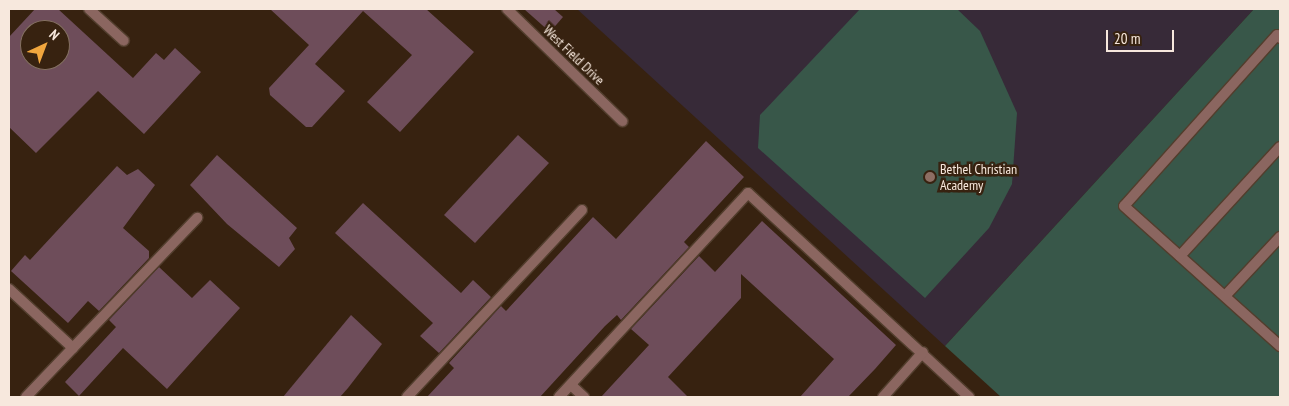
<!DOCTYPE html>
<html>
<head>
<meta charset="utf-8">
<style>
	body { margin:0 }
	#map { position:relative; width:1289px; height:406px; overflow:hidden; background:#372210; font-family:"PT Sans Narrow",sans-serif }
	div>[style] { position:absolute }
	.education>* { inset:0; background:#372a38 }
	.green>* { inset:0; background:#385749 }
	.building>* { inset:0; background:#6e4d5a }
	.roads { filter:drop-shadow(1px 0 #523e2d) drop-shadow(-1px 0 #523e2d) drop-shadow(0 1px #523e2d) drop-shadow(0 -1px #523e2d) }
	.service>* { height:10px; margin:-5px; padding:0 5px; transform-origin:5px; border-radius:5px; background:#8b6660 }
	.minor>* { height:10px; margin:-5px; padding:0 5px; transform-origin:5px; border-radius:5px; background:#8b6660 }
	.dots>* { width:14px; height:14px; translate:-50% -50%; box-sizing:border-box; border:2px solid #372210; border-radius:50% }
	span { translate:-50% -50%; white-space:nowrap; text-align:center; line-height:1.15; -webkit-text-stroke:5px #372210; paint-order:stroke }
	.street-label { font-size:14px; color:#f7e8dd }
	.poi-label { font-size:14px; color:#f7e8dd }
	.left { translate:0 -50%; text-align:left }
	.frame { position:absolute; inset:0; border:10px solid #f7e8dd; pointer-events:none }
	.north { position:absolute; left:20px; top:20px; width:50px; height:50px; box-sizing:border-box; background:#372210; border:1px solid #847162; border-radius:50%; rotate:43deg; font-size:14px; font-weight:700; line-height:20px; text-align:center; color:#f7e8dd }
	.north::after { content:''; display:block; margin:auto; width:18px; height:22px; background:#f0a63e; clip-path:polygon(50% 0,100% 100%,50% 72%,0 100%) }
	.scale { position:absolute; left:1106px; top:30px; width:68px; height:22px; box-sizing:border-box; border:2px solid #f7e8dd; border-top:0; padding-left:6px; font-size:15px; line-height:18px; white-space:nowrap; color:#f7e8dd; -webkit-text-stroke:4px #372210; paint-order:stroke }
</style>
</head>
<body>
<div id="map">
	<div class="education">
		<div style="clip-path:polygon(577px 9px,1254px 9px,945px 346px)"></div>
	</div>
	<div class="green">
		<div style="clip-path:polygon(860px 9px,957px 9px,980px 31px,1017px 113px,1012px 184px,989px 228px,925px 298px,758px 148px,760px 115px)"></div>
		<div style="clip-path:polygon(1254px 9px,1280px 9px,1280px 397px,1001px 397px,945px 346px)"></div>
	</div>
	<div class="building">
		<div style="clip-path:polygon(evenodd,35px 9px,58px 9px,133px 78px,156px 53px,164px 60px,175px 48px,201px 72px,144px 134px,98px 91px,36px 153px,9px 127px,9px 37px,35px 9px,30px 30px,60px 30px,60px 60px,30px 60px,30px 30px)"></div>
		<div style="clip-path:polygon(270px 9px,426px 9px,474px 52px,400px 132px,367px 102px,412px 55px,363px 11px,315px 64px,345px 91px,312px 127px,306px 127px,270px 95px,269px 88px,309px 45px)"></div>
		<div style="clip-path:polygon(524px 9px,554px 9px,563px 17px,550px 32px)"></div>
		<div style="clip-path:polygon(518px 135px,549px 163px,475px 243px,444px 215px)"></div>
		<div style="clip-path:polygon(706px 141px,744px 177px,684px 242px,689px 247px,621px 320px,617px 315px,605px 326px,540px 397px,427px 397px,454px 368px,449px 363px,501px 306px,506px 311px,593px 217px,616px 239px)"></div>
		<div style="clip-path:polygon(217px 155px,297px 228px,289px 238px,295px 249px,279px 267px,227px 224px,190px 185px)"></div>
		<div style="clip-path:polygon(117px 166px,127px 175px,138px 169px,155px 185px,123px 228px,149px 251px,149px 258px,99px 311px,88px 301px,68px 323px,11px 271px,25px 255px,30px 260px)"></div>
		<div style="clip-path:polygon(363px 203px,461px 293px,473px 280px,491px 297px,439px 353px,420px 336px,433px 323px,335px 233px)"></div>
		<div style="clip-path:polygon(762px 221px,896px 345px,875px 369px,848px 397px,800px 397px,834px 359px,741px 274px,741px 298px,668px 377px,688px 397px,601px 397px,649px 345px,631px 329px,699px 256px,715px 272px)"></div>
		<div style="clip-path:polygon(159px 267px,192px 298px,210px 280px,240px 308px,167px 389px,123px 348px,79px 396px,65px 382px,116px 327px,109px 320px)"></div>
		<div style="clip-path:polygon(351px 315px,382px 344px,348px 388px,340px 397px,283px 397px)"></div>
	</div>
	<div class="roads">
		<div class="service">
			<div style="left:89px;top:9px;width:47px;rotate:42.4deg"></div>
			<div style="left:1280px;top:38px;width:4px;rotate:-135deg"></div>
			<div style="left:1277px;top:35px;width:229px;rotate:131.8deg"></div>
			<div style="left:1124px;top:206px;width:210px;rotate:41.9deg"></div>
			<div style="left:1180px;top:256px;width:148px;rotate:-47.5deg"></div>
			<div style="left:1225px;top:296px;width:81px;rotate:-47deg"></div>
		</div>
		<div class="minor">
			<div style="left:507px;top:9px;width:161px;rotate:44.2deg"></div>
			<div style="left:9px;top:289px;width:87px;rotate:42.7deg"></div>
			<div style="left:571px;top:385px;width:18px;rotate:43deg"></div>
			<div style="left:26px;top:397px;width:248px;rotate:-46.3deg"></div>
			<div style="left:407px;top:397px;width:256px;rotate:-46.9deg"></div>
			<div style="left:559px;top:397px;width:278px;rotate:-47.2deg"></div>
			<div style="left:748px;top:193px;width:301px;rotate:42.7deg"></div>
			<div style="left:883px;top:397px;width:60px;rotate:-48.4deg"></div>
		</div>
	</div>
	<div class="dots">
		<div style="left:930px;top:177px;background:#8d6e63"></div>
	</div>
	<div class="street-label">
		<span style="left:574px;top:55px;rotate:44deg">West Field Drive</span>
	</div>
	<div class="poi-label">
		<span class="left" style="left:940px;top:177px">Bethel Christian<br>Academy</span>
	</div>
	<div class="frame"></div>
	<div class="north">N</div>
	<div class="scale">20 m</div>
</div>
</body>
</html>
